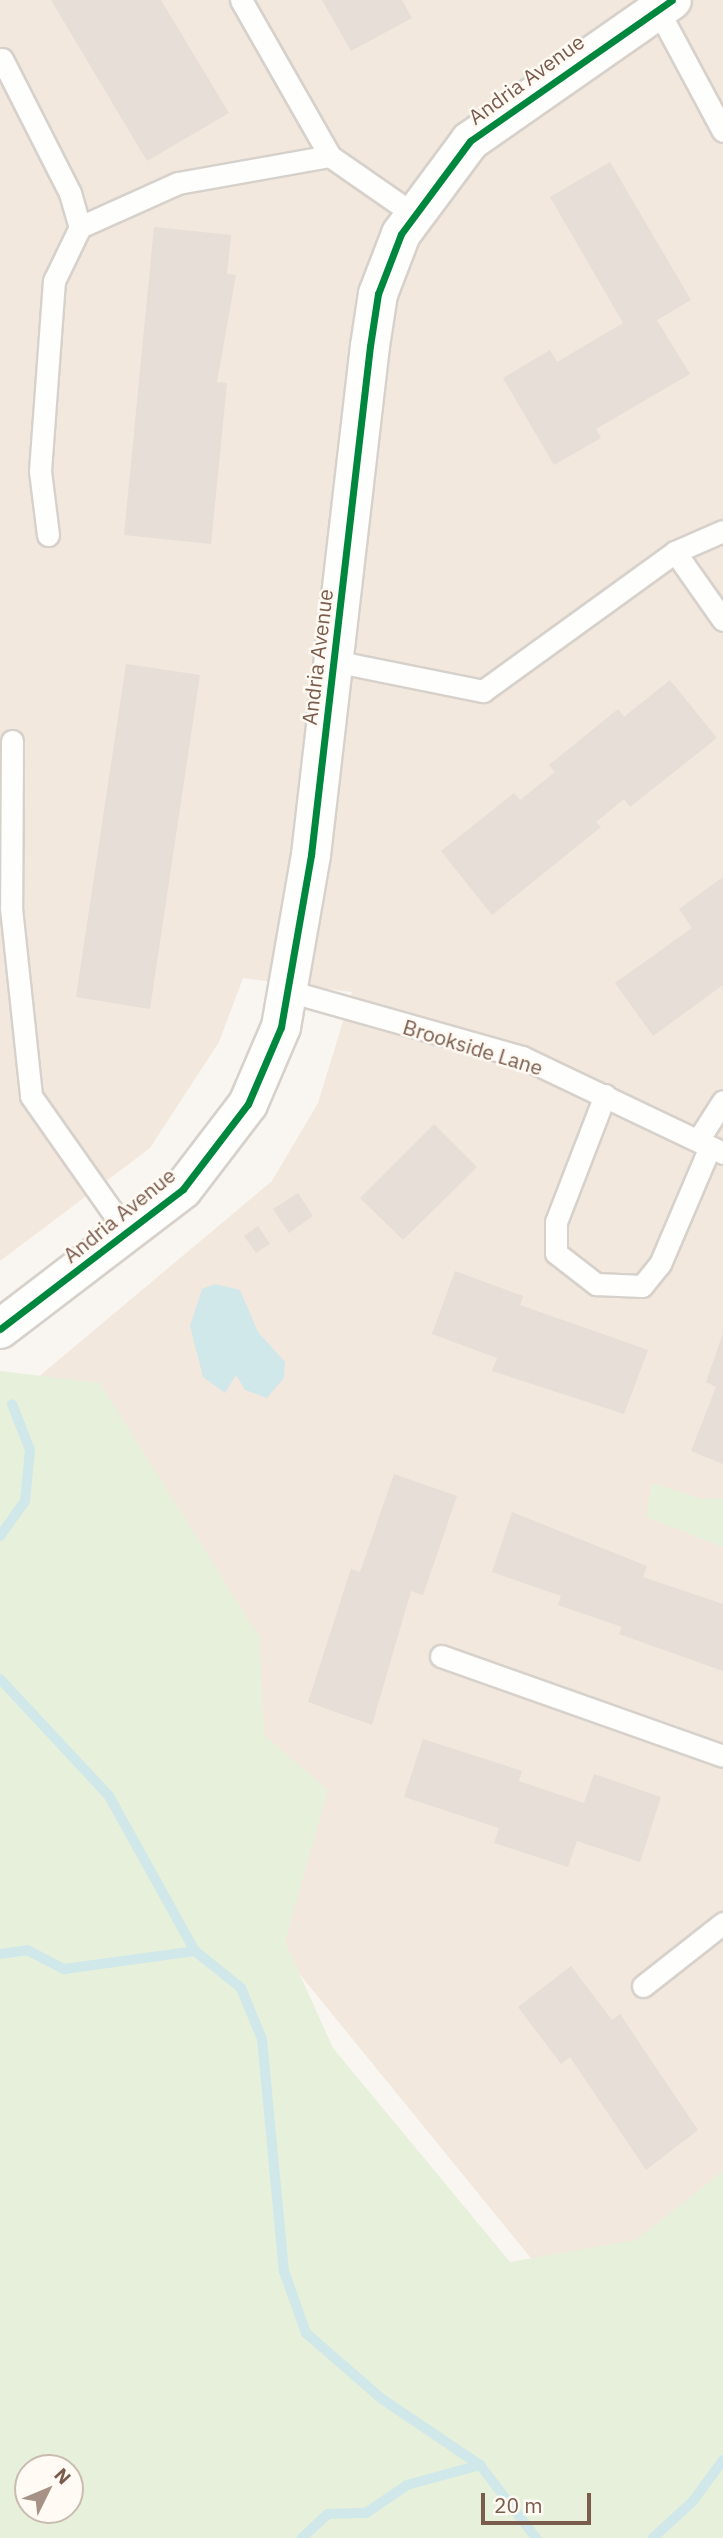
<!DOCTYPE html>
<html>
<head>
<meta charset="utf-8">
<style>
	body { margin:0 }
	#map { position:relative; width:723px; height:2538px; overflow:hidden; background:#f9f5f0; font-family:"IBM Plex Sans",sans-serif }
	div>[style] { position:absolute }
	.residential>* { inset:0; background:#f2e8de }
	.green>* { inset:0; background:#e7f0db }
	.water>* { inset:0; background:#d0e8ea }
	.stream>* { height:10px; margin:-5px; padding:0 5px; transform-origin:5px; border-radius:5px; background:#d0e8ea }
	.building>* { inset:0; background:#e6ded7 }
	.roads { filter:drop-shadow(2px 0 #d7d1cb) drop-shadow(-2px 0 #d7d1cb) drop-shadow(0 2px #d7d1cb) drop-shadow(0 -2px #d7d1cb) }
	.lane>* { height:21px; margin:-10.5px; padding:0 10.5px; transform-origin:10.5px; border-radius:10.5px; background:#fefefd }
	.secondary>* { height:38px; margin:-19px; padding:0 19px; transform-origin:19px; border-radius:19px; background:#fefefd }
	.cycleway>* { height:7px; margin:-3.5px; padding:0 3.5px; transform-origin:3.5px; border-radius:3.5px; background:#00873e }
	span { translate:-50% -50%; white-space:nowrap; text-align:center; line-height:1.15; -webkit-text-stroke:5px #fffaf3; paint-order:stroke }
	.street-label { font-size:21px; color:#7a5c4d }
	.north { position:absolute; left:14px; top:2454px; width:70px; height:70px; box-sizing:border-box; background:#fffaf3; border:2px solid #cabbb1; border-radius:50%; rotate:47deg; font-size:19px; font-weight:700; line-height:28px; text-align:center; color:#7a5c4d }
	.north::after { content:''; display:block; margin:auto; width:24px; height:32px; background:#a69286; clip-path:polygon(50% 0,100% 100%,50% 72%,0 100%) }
	.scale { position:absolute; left:481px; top:2493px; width:110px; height:32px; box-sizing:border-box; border:4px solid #7a5c4d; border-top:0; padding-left:9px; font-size:21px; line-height:24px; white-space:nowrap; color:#7a5c4d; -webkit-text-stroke:5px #fffaf3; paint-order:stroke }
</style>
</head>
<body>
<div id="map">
	<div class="residential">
		<div style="clip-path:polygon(0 0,723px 0,723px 2219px,587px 2327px,17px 1627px,30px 1384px,272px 1181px,318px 1103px,352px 992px,243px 978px,219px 1042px,150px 1148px,0 1261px)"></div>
	</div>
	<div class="green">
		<div style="clip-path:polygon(evenodd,0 1371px,100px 1383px,260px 1638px,264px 1735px,328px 1790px,285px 1942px,333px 2048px,510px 2262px,636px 2240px,723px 2171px,723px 2538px,0 2538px,0 1371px,70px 2468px,70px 2510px,28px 2510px,28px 2468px,70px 2468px)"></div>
		<div style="clip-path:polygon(652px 1483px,702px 1499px,723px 1498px,723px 1547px,646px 1517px)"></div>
	</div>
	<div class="water">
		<div style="clip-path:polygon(215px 1284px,240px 1290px,258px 1332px,285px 1362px,284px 1378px,267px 1398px,245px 1390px,236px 1375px,225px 1393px,203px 1377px,190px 1326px,202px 1289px)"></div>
	</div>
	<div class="stream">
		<div style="left:0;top:1536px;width:43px;rotate:-54.5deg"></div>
		<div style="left:25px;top:1501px;width:51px;rotate:-84.4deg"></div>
		<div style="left:30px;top:1450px;width:49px;rotate:-111.4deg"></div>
		<div style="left:0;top:1679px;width:160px;rotate:47deg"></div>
		<div style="left:109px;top:1796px;width:177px;rotate:61deg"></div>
		<div style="left:195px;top:1951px;width:59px;rotate:38.8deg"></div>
		<div style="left:241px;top:1988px;width:55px;rotate:67.6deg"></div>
		<div style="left:262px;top:2039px;width:233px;rotate:84.6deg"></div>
		<div style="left:284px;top:2271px;width:66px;rotate:70.5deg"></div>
		<div style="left:306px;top:2333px;width:101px;rotate:41deg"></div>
		<div style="left:382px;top:2399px;width:118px;rotate:34deg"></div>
		<div style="left:480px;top:2465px;width:92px;rotate:52.5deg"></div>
		<div style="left:0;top:1954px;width:27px;rotate:-8deg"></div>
		<div style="left:27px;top:1950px;width:42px;rotate:27.2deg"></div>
		<div style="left:64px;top:1969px;width:132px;rotate:-7.8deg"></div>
		<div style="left:302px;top:2538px;width:35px;rotate:-43deg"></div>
		<div style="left:328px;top:2514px;width:38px;rotate:-2deg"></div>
		<div style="left:366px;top:2513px;width:50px;rotate:-34.3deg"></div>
		<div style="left:407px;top:2485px;width:76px;rotate:-15.3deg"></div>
		<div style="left:653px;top:2538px;width:54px;rotate:-42.8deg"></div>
		<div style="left:693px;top:2501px;width:51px;rotate:-53.8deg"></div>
	</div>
	<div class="building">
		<div style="clip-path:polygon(51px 0,161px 0,229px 113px,147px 161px)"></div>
		<div style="clip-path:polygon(322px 0,402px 0,412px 18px,351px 51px)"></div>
		<div style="clip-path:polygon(610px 162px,691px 300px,657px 320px,690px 374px,596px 429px,601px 438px,554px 465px,503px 378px,550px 350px,557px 362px,623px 323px,550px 197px)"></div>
		<div style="clip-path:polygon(154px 227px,231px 235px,227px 274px,236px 275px,217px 382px,227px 383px,211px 544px,124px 535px)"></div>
		<div style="clip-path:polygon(126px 664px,200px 675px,150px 1009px,76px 997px)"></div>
		<div style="clip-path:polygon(670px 680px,717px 738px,630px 807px,624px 799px,596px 822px,601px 827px,492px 915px,441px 851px,514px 793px,520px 800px,555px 772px,549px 765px,618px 709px,624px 717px)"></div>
		<div style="clip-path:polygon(723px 877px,723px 985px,653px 1036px,615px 983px,692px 928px,679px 909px)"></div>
		<div style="clip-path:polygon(434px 1124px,477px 1167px,403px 1240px,360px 1198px)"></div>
		<div style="clip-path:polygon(298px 1193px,313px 1216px,289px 1233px,273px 1209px)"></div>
		<div style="clip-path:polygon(258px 1226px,270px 1244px,256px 1253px,244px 1236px)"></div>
		<div style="clip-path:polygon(455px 1271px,523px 1296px,520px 1305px,648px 1350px,624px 1414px,492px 1371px,497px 1358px,432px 1334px)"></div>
		<div style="clip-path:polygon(723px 1333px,723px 1464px,691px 1451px,716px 1387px,706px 1382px)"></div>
		<div style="clip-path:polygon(394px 1474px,457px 1496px,423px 1595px,411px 1591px,372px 1725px,308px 1702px,351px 1569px,360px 1572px)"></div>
		<div style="clip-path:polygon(512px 1512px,647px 1566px,643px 1577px,723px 1604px,723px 1671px,619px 1634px,622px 1627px,558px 1605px,561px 1596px,492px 1572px)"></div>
		<div style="clip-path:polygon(423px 1739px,522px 1771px,519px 1781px,584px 1803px,594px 1774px,661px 1797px,640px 1862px,577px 1841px,568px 1867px,494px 1843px,499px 1828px,404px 1797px)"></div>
		<div style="clip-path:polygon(571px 1966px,612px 2020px,620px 2014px,698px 2130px,646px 2170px,570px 2057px,561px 2064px,518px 2007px)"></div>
	</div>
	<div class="roads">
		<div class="lane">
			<div style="left:241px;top:0;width:180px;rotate:60.3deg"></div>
			<div style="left:330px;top:156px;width:100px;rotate:34.8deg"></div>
			<div style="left:658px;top:10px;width:137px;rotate:61.8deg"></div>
			<div style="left:2px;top:59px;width:150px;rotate:63.1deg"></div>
			<div style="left:70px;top:193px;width:35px;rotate:74deg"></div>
			<div style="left:48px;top:535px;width:64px;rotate:-97.1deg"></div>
			<div style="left:40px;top:471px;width:191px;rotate:-85.8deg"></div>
			<div style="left:54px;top:281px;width:60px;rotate:-64.3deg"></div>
			<div style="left:80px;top:227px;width:107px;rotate:-24.2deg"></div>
			<div style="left:178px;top:183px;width:154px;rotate:-10.1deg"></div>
			<div style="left:675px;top:552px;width:52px;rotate:-23.6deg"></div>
			<div style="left:334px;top:661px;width:152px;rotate:11.4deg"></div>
			<div style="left:483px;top:691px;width:237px;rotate:-35.9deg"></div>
			<div style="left:675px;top:552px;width:83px;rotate:54.8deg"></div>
			<div style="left:12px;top:741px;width:167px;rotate:90.3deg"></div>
			<div style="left:11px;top:908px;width:189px;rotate:83.9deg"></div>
			<div style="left:31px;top:1096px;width:169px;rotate:54.9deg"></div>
			<div style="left:292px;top:992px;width:239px;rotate:15.8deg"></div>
			<div style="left:522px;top:1057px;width:223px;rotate:25.5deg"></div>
			<div style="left:605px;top:1095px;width:136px;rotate:111.1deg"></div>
			<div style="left:556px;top:1222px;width:31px;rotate:90deg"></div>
			<div style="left:556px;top:1253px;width:51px;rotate:37.8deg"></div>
			<div style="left:596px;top:1284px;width:46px;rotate:2.5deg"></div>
			<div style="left:642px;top:1286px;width:28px;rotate:-51deg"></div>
			<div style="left:660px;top:1264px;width:127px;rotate:-66.9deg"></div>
			<div style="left:698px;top:1140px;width:46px;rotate:-57.3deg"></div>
			<div style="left:441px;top:1656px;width:299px;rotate:19.5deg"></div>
			<div style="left:643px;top:1986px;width:102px;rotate:-38.2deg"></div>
		</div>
		<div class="secondary">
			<div style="left:0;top:1329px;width:230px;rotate:-37.4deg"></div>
			<div style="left:183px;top:1189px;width:107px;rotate:-52.6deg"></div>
			<div style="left:248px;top:1104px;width:84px;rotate:-66.8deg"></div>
			<div style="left:281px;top:1027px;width:175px;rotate:-80.1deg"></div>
			<div style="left:311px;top:855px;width:512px;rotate:-83.39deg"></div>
			<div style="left:370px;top:346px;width:53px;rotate:-81.3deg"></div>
			<div style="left:378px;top:294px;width:64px;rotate:-69deg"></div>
			<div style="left:401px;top:234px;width:116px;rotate:-53.4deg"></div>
			<div style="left:470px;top:141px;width:246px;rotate:-34.9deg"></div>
		</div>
	</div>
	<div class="cycleway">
		<div style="left:0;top:1329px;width:230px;rotate:-37.4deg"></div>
		<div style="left:183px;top:1189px;width:107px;rotate:-52.6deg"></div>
		<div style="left:248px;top:1104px;width:84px;rotate:-66.8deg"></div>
		<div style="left:281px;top:1027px;width:175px;rotate:-80.1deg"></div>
		<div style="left:311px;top:855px;width:512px;rotate:-83.39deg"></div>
		<div style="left:370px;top:346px;width:53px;rotate:-81.3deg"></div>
		<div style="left:378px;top:294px;width:64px;rotate:-69deg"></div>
		<div style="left:401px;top:234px;width:116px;rotate:-53.4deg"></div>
		<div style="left:470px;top:141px;width:246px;rotate:-34.9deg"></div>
	</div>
	<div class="street-label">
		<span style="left:526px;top:79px;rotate:-36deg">Andria Avenue</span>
		<span style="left:317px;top:657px;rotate:-83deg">Andria Avenue</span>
		<span style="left:473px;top:1047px;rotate:17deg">Brookside Lane</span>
		<span style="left:119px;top:1215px;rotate:-39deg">Andria Avenue</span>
	</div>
	<div class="north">N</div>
	<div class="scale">20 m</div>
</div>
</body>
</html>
